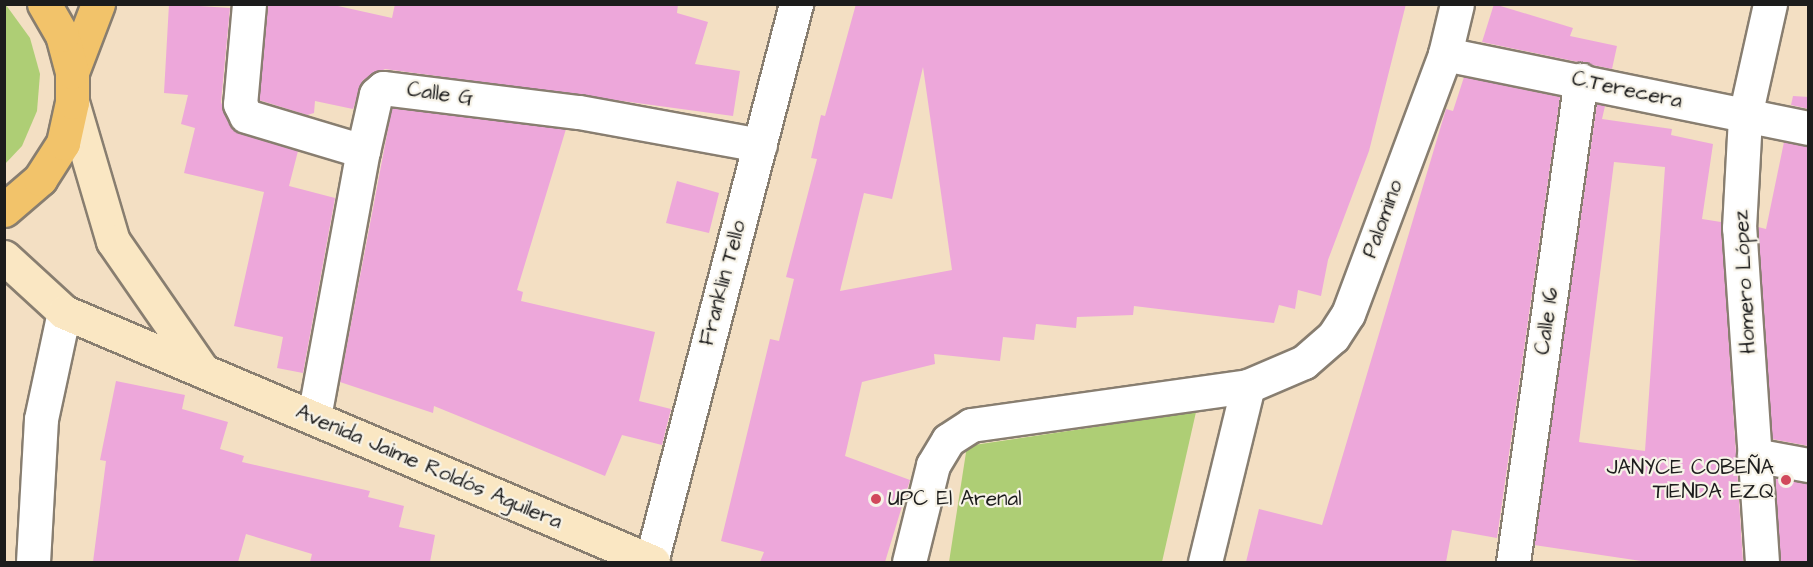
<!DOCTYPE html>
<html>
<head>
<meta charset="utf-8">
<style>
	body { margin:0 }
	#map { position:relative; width:1813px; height:567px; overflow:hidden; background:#f3dfc3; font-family:"Architects Daughter",sans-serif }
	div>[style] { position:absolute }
	.green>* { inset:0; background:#aece75 }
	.building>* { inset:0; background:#eda7da }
	.roads { filter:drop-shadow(2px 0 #887e70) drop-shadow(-2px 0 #887e70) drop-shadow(0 2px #887e70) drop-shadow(0 -2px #887e70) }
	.street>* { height:33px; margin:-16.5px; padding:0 16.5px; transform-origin:16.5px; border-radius:16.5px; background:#fff }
	.secondary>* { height:33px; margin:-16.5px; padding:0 16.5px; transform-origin:16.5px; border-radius:16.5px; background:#fae7c3 }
	.primary>* { height:33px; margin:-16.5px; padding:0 16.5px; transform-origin:16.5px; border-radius:16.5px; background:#f2c36a }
	.dots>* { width:16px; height:16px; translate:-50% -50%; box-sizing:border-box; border:3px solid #f7f3e8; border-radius:50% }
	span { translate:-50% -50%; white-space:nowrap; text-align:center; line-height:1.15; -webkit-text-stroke:4.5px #f7f3e8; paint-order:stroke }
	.street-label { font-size:21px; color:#1c1c1c }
	.poi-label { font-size:21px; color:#1c1c1c }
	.right { translate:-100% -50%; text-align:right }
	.left { translate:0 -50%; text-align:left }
	.frame { position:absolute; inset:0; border:6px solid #1c1c1c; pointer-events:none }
</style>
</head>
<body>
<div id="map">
	<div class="green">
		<div style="clip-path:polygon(6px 5px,30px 38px,40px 74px,37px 111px,22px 146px,5px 164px)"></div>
		<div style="clip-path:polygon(1196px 412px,1162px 562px,949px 562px,967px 446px)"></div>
	</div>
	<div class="building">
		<div style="clip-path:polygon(169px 4px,230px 8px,221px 102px,229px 124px,241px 134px,298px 151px,289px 186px,335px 198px,303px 373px,277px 368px,283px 337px,234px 326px,264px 192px,184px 173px,195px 128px,181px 124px,188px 95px,164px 93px)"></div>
		<div style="clip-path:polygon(268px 4px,329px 4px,392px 18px,395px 4px,678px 4px,677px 13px,708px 22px,695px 64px,740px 71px,733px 116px,385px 69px,363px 80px,353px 109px,315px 101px,314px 113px,307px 115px,259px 100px)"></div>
		<div style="clip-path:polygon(evenodd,856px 4px,1406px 4px,1369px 151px,1328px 260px,1321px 296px,1298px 290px,1295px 309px,1279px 305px,1274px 323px,1134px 306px,1133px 315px,1077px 317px,1076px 328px,1036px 324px,1034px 340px,1003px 337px,1000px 361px,934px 354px,935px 364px,862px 382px,845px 456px,910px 480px,885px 562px,760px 562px,764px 552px,721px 541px,770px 339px,779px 341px,794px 279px,786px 277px,817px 159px,811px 158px,821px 115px,825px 116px,856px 4px,923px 67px,952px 270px,840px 291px,864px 193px,892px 199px,923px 67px)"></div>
		<div style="clip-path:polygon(1494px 4px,1573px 28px,1570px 36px,1617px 46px,1612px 69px,1482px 42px)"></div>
		<div style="clip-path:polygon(1464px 77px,1560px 97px,1497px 538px,1452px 530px,1446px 562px,1246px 562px,1259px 509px,1322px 525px,1446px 109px,1453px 111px)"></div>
		<div style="clip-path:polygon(1793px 96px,1809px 97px,1809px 109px,1791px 105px)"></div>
		<div style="clip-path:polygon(evenodd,1597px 104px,1605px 106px,1602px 119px,1672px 129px,1671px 135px,1713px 144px,1702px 219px,1721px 222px,1743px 562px,1648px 562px,1534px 545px,1597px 104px,1614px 162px,1665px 167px,1645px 451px,1579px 442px,1614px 162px)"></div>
		<div style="clip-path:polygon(392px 108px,566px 129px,517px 290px,523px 292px,521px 301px,655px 332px,639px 401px,671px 409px,662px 445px,622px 435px,605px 476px,434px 406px,433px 413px,340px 382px)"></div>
		<div style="clip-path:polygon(1784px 142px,1809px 146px,1809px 446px,1772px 439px,1758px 227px,1766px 229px)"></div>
		<div style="clip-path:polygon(677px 181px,719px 193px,709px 233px,666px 223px)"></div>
		<div style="clip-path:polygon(116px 381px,185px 395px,182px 409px,228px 422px,220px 449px,244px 456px,242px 462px,370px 491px,368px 497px,404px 506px,399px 527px,435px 535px,430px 562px,310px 562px,312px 554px,246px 534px,238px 562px,93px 562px,106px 461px,100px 460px)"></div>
		<div style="clip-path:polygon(1775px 478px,1809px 483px,1809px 562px,1780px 562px)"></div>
	</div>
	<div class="roads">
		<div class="street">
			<div style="left:249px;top:4px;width:100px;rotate:95.1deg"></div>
			<div style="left:240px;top:104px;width:13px;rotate:63deg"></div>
			<div style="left:246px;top:116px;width:122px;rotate:16.7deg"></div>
			<div style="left:1445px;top:54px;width:370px;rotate:11.5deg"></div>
			<div style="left:314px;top:417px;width:270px;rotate:-79.6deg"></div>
			<div style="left:363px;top:151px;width:58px;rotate:-77.2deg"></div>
			<div style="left:376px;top:94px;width:9px;rotate:-41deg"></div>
			<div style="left:383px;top:88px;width:197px;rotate:7deg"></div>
			<div style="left:579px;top:112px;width:184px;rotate:10.3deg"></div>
			<div style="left:1754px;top:455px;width:55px;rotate:10.5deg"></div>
			<div style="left:33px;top:562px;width:143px;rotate:-86.8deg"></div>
			<div style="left:41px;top:419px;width:109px;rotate:-77.9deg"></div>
			<div style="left:651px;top:562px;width:577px;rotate:-75.43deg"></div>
			<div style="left:909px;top:562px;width:100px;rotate:-76.1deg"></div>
			<div style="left:933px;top:465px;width:29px;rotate:-59deg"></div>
			<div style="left:948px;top:440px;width:27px;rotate:-33deg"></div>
			<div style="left:971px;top:425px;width:280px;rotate:-8deg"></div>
			<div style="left:1248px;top:386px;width:61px;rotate:-23.2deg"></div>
			<div style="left:1304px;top:362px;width:38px;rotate:-41deg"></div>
			<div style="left:1333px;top:337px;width:27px;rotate:-57deg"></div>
			<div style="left:1348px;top:314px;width:278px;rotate:-69.5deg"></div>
			<div style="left:1445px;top:54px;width:51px;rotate:-76.5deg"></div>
			<div style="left:1205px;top:562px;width:181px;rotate:-76.3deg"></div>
			<div style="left:1513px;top:562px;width:487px;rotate:-82deg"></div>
			<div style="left:1762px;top:562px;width:335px;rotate:-93.9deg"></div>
			<div style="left:1739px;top:228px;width:112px;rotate:-86.9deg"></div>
			<div style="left:1745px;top:116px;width:115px;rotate:-77.4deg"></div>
		</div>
		<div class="secondary">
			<div style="left:72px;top:102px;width:145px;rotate:73.6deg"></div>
			<div style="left:113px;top:241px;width:158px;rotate:55.3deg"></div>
			<div style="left:4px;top:257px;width:81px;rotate:42.5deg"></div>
			<div style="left:64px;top:312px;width:640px;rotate:23deg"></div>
		</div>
		<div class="primary">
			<div style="left:72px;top:72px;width:73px;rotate:-69.1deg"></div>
			<div style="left:4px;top:210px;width:48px;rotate:-40.7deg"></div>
			<div style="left:40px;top:179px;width:43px;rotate:-57.4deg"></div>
			<div style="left:63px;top:143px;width:42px;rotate:-77.6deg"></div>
			<div style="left:72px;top:102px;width:30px;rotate:-90deg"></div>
			<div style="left:72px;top:72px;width:38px;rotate:-105deg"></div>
			<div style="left:62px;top:35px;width:36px;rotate:-120deg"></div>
		</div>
	</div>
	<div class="dots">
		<div style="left:1786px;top:480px;background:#d1495b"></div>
		<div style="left:876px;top:499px;background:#d1495b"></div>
	</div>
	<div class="street-label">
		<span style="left:1627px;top:90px;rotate:12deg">C.Terecera</span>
		<span style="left:440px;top:94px;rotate:8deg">Calle G</span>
		<span style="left:1383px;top:219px;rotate:-70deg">Palomino</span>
		<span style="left:1745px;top:282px;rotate:-93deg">Homero López</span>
		<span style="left:723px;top:283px;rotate:-75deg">Franklin Tello</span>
		<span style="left:1547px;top:321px;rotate:-82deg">Calle 16</span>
		<span style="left:429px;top:467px;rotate:23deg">Avenida Jaime Roldós Aguilera</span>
	</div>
	<div class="poi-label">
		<span class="right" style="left:1774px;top:480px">JANYCE COBEÑA<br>TIENDA EZQ</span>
		<span class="left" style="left:888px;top:499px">UPC El Arenal</span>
	</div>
	<div class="frame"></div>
</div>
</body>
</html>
